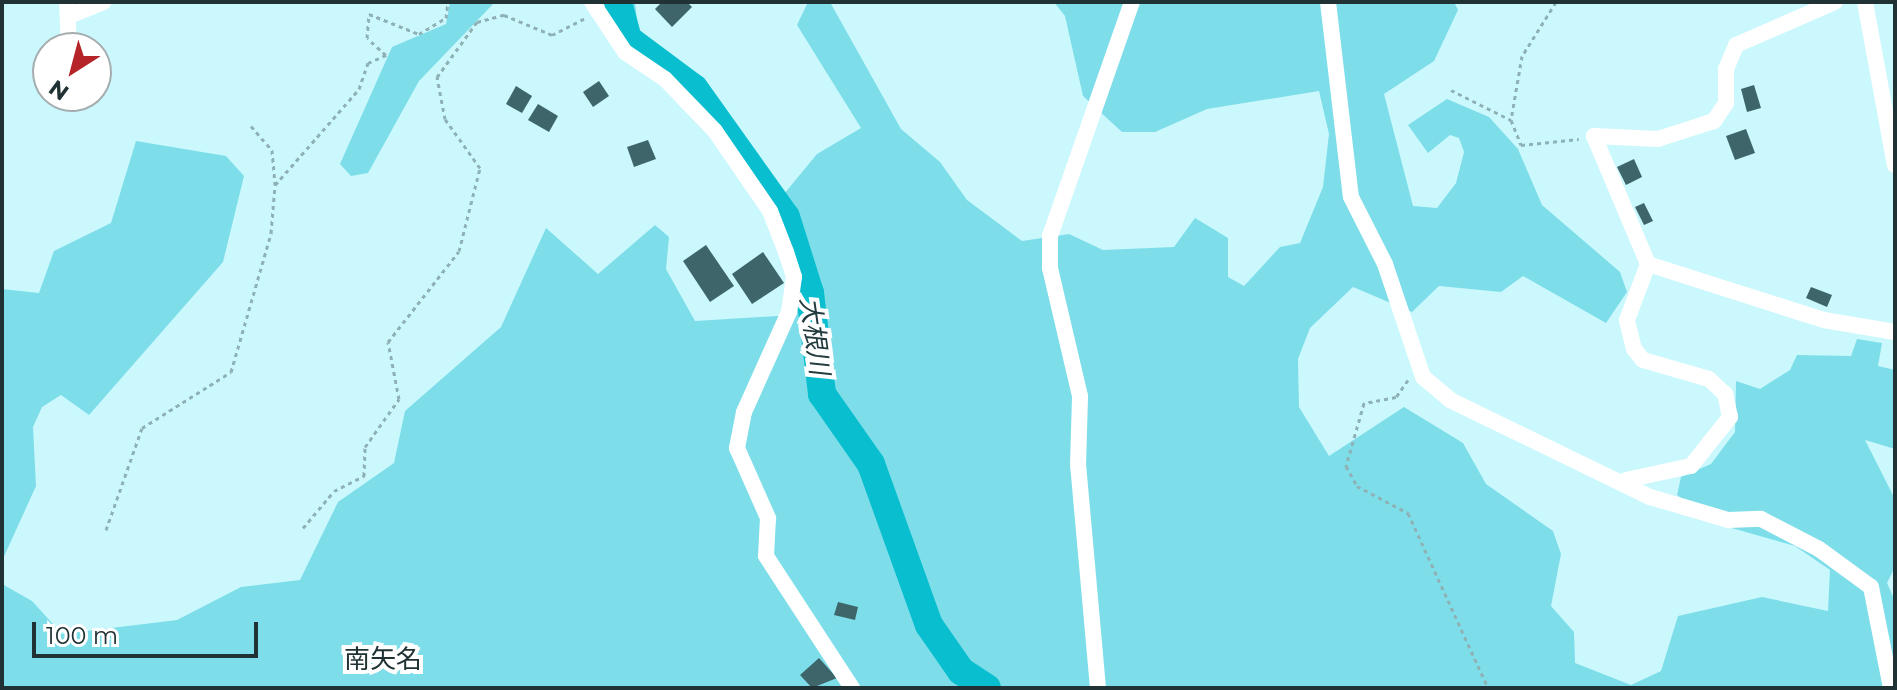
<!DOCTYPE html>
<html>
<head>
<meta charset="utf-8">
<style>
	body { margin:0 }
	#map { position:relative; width:1897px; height:690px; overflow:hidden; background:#cbf8fd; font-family:Montserrat,"Noto Sans JP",sans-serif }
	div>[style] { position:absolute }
	.green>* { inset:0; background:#7ddeea }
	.river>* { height:28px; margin:-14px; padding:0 14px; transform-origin:14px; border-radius:14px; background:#09bece }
	.building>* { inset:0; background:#3d656a }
	.path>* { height:3px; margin-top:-1.5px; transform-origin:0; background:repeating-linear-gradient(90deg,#8eb1b5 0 4px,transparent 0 8px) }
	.minor>* { height:16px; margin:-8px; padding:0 8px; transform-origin:8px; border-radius:8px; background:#fff }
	span { translate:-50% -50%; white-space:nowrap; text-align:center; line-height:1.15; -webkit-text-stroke:8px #fff; paint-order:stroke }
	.water-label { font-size:26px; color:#223b3e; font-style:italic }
	.neighbourhood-label { font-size:26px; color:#213235 }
	.frame { position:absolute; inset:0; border:4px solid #213235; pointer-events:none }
	.north { position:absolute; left:32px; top:32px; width:80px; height:80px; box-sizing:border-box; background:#fff; border:2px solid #a6adae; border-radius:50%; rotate:216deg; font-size:22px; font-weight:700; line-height:32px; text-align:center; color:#213235 }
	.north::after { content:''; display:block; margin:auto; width:28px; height:36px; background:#b52428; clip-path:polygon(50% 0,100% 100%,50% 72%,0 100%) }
	.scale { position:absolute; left:32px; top:622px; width:226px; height:36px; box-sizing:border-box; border:4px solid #213235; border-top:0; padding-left:10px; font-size:24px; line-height:28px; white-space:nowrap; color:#213235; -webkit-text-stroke:6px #fff; paint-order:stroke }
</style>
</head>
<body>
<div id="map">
	<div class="green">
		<div style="clip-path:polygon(450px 2px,495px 2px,419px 81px,368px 173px,351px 176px,340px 164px,392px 47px,446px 24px)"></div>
		<div style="clip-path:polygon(608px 2px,635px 2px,642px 66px,613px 36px)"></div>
		<div style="clip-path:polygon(808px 2px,830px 2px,901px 129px,940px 162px,967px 200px,1022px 241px,1069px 234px,1103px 250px,1174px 247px,1195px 218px,1228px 238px,1228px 277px,1244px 286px,1280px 247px,1300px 243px,1323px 187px,1329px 134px,1319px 91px,1207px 109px,1155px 132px,1122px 132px,1083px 96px,1065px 16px,1054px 2px,1454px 2px,1458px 10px,1434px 61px,1384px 94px,1413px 206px,1437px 208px,1456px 183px,1464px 152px,1459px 138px,1450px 135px,1428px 153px,1408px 125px,1447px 99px,1489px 117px,1518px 149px,1542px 205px,1620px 272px,1627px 292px,1606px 323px,1523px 276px,1501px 292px,1439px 286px,1412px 312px,1353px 287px,1310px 328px,1298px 359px,1299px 407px,1329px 456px,1404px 407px,1463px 443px,1486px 484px,1553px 531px,1561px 554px,1551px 606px,1574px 632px,1575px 663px,1631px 685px,1661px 671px,1678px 616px,1762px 597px,1828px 611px,1830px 570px,1795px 546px,1721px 525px,1677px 495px,1681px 477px,1711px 464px,1735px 432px,1736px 381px,1760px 389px,1790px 370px,1797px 355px,1851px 356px,1857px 339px,1882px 343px,1878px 366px,1895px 370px,1895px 449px,1865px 440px,1895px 499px,1895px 567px,1887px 583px,1895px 601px,1895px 688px,2px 688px,2px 584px,32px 601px,62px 634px,177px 620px,241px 587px,300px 580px,338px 502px,394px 463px,405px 411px,501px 327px,546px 228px,598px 274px,655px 225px,669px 237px,666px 269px,695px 321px,793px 315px,795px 247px,770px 211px,817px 154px,861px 128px,797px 25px)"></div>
		<div style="clip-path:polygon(136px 141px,226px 156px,244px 176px,223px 262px,89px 415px,61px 395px,42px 407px,33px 427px,36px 486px,2px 561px,2px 289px,39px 293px,54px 251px,111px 223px)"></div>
	</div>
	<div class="river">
		<div style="left:618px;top:2px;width:38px;rotate:75deg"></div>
		<div style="left:628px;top:39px;width:82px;rotate:36.6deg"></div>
		<div style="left:694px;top:88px;width:158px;rotate:54.5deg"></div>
		<div style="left:786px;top:217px;width:80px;rotate:72.5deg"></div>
		<div style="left:810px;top:293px;width:102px;rotate:83.2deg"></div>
		<div style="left:822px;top:394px;width:85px;rotate:55deg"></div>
		<div style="left:871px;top:464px;width:171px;rotate:70.2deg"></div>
		<div style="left:929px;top:625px;width:56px;rotate:55.2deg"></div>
		<div style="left:961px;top:671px;width:31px;rotate:33deg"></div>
	</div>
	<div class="building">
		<div style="clip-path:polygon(662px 2px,687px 2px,692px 7px,672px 27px,655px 9px)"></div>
		<div style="clip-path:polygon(599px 81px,609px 96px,593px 107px,583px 92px)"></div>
		<div style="clip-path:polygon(1754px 85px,1761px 108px,1747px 112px,1741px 89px)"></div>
		<div style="clip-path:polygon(516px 86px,532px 96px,522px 113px,506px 104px)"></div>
		<div style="clip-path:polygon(538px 104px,558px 116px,549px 132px,528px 120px)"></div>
		<div style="clip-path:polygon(1746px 129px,1755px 153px,1735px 160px,1726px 136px)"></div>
		<div style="clip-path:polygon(648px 140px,656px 159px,634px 167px,627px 147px)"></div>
		<div style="clip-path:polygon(1634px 159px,1642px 177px,1626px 185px,1617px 167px)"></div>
		<div style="clip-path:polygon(1644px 203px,1653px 221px,1644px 225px,1635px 207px)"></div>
		<div style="clip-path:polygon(706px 245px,734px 286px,710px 302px,683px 261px)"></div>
		<div style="clip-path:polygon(763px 252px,784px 283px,752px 304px,732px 274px)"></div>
		<div style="clip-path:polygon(1811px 287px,1832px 295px,1827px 307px,1806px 298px)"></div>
		<div style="clip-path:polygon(838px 602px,858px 607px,855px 620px,834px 615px)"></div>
		<div style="clip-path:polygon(819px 658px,837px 678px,812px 688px,800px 675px)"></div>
	</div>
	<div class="path">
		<div style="left:1556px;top:2px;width:64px;rotate:122.2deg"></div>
		<div style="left:1522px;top:56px;width:65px;rotate:99.8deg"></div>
		<div style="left:1511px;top:120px;width:27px;rotate:68deg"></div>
		<div style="left:1521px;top:145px;width:58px;rotate:-5.9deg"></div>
		<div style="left:1451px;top:90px;width:67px;rotate:26.6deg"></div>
		<div style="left:251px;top:126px;width:32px;rotate:49deg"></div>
		<div style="left:272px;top:150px;width:35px;rotate:85deg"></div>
		<div style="left:1408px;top:380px;width:21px;rotate:125deg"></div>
		<div style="left:1396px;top:397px;width:33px;rotate:169deg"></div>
		<div style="left:1364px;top:403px;width:66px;rotate:105.9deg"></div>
		<div style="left:1346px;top:466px;width:23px;rotate:61deg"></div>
		<div style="left:1357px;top:486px;width:58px;rotate:27.9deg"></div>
		<div style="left:1408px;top:513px;width:192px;rotate:65.4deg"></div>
		<div style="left:303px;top:528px;width:48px;rotate:-50deg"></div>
		<div style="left:334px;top:491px;width:34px;rotate:-27deg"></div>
		<div style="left:364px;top:476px;width:29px;rotate:-88deg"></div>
		<div style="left:365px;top:447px;width:59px;rotate:-54.7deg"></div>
		<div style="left:399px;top:399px;width:58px;rotate:-100.9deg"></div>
		<div style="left:388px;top:342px;width:115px;rotate:-52deg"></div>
		<div style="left:459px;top:251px;width:86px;rotate:-75.8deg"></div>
		<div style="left:480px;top:168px;width:60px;rotate:-125.5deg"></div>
		<div style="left:445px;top:119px;width:43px;rotate:-100.8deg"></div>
		<div style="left:437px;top:77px;width:68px;rotate:-54deg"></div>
		<div style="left:477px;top:22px;width:28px;rotate:-15deg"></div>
		<div style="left:504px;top:15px;width:52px;rotate:22.6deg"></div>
		<div style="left:552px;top:35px;width:36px;rotate:-27deg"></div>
		<div style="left:106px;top:530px;width:108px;rotate:-70.6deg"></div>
		<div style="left:142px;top:428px;width:105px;rotate:-32.2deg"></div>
		<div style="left:231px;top:372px;width:145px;rotate:-73.9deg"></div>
		<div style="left:271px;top:233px;width:48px;rotate:-85.2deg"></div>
		<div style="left:275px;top:185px;width:128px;rotate:-48.8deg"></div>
		<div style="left:359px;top:89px;width:28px;rotate:-71deg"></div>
		<div style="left:368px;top:63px;width:20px;rotate:-24deg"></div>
		<div style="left:386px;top:55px;width:25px;rotate:-138deg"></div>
		<div style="left:367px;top:38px;width:24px;rotate:-85deg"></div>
		<div style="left:369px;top:14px;width:54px;rotate:21.8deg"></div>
		<div style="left:419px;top:34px;width:31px;rotate:-31deg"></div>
		<div style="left:446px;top:18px;width:16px;rotate:-83deg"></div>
	</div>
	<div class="minor">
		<div style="left:67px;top:2px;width:46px;rotate:87.5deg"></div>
		<div style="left:592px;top:2px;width:60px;rotate:56.6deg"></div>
		<div style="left:625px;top:52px;width:48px;rotate:34deg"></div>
		<div style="left:665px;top:79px;width:72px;rotate:46.1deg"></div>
		<div style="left:715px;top:131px;width:97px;rotate:55.5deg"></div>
		<div style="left:770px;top:211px;width:44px;rotate:68.7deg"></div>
		<div style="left:786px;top:252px;width:26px;rotate:72deg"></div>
		<div style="left:794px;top:277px;width:35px;rotate:98deg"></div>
		<div style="left:789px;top:312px;width:110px;rotate:114.2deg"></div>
		<div style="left:744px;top:412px;width:37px;rotate:101deg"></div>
		<div style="left:737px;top:448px;width:77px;rotate:66.1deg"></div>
		<div style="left:768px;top:518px;width:38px;rotate:93deg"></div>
		<div style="left:766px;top:556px;width:158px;rotate:56.9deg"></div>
		<div style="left:1328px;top:2px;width:196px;rotate:83.3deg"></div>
		<div style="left:1351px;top:197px;width:75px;rotate:63.1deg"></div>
		<div style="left:1385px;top:264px;width:119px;rotate:71.4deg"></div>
		<div style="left:1423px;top:377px;width:35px;rotate:40deg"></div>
		<div style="left:1450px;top:400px;width:222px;rotate:25.9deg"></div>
		<div style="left:1650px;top:497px;width:81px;rotate:16.4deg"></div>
		<div style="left:1728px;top:520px;width:33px;rotate:-2deg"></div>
		<div style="left:1761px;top:519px;width:65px;rotate:27.3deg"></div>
		<div style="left:1819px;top:549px;width:64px;rotate:36.2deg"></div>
		<div style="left:1871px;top:587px;width:103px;rotate:78.8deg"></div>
		<div style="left:1865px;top:2px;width:166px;rotate:79.6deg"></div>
		<div style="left:69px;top:16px;width:37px;rotate:-22deg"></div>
		<div style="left:1648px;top:264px;width:185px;rotate:17.7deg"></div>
		<div style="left:1824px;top:320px;width:72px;rotate:9.6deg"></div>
		<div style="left:1626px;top:480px;width:66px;rotate:-12.2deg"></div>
		<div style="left:1691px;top:466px;width:63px;rotate:-51.5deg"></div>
		<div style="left:1730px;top:417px;width:24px;rotate:-102deg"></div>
		<div style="left:1725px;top:394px;width:22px;rotate:-137deg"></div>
		<div style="left:1709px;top:379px;width:69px;rotate:-163.9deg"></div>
		<div style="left:1643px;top:360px;width:14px;rotate:-129deg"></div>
		<div style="left:1634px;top:349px;width:30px;rotate:-104deg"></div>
		<div style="left:1627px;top:320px;width:60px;rotate:-69.4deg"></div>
		<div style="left:1648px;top:264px;width:139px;rotate:-112.9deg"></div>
		<div style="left:1594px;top:136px;width:64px;rotate:2.7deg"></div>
		<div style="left:1658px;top:139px;width:59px;rotate:-17.8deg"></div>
		<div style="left:1714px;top:121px;width:22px;rotate:-56deg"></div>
		<div style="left:1726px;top:103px;width:34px;rotate:-90deg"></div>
		<div style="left:1726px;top:69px;width:26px;rotate:-67deg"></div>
		<div style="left:1736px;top:45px;width:108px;rotate:-23.5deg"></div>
		<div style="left:1098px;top:688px;width:224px;rotate:-95.1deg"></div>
		<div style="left:1078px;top:465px;width:69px;rotate:-88.3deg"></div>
		<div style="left:1080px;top:396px;width:131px;rotate:-103.2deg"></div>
		<div style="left:1050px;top:268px;width:32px;rotate:-90deg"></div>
		<div style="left:1050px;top:236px;width:248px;rotate:-70.7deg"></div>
	</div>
	<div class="water-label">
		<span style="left:814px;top:336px;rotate:82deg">大根川</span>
	</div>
	<div class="neighbourhood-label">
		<span style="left:383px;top:660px">南矢名</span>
	</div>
	<div class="frame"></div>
	<div class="north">N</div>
	<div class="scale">100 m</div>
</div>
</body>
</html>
